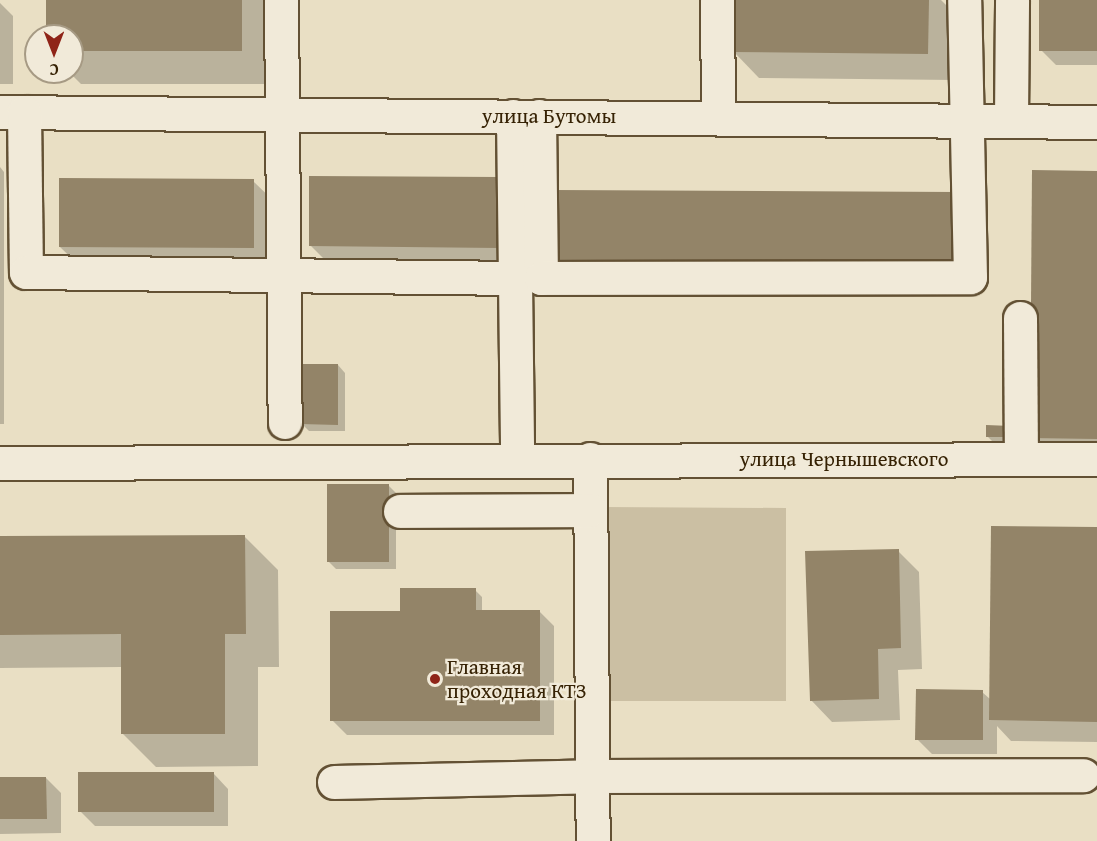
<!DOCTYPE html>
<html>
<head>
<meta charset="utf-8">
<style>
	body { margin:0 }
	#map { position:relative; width:1097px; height:841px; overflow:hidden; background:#e9dfc4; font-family:"Gentium Book Plus",serif }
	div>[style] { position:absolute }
	.green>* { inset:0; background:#cbbfa3 }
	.shadow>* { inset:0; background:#0003 }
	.building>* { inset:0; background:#938468 }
	.roads { filter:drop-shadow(2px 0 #635134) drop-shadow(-2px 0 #635134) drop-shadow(0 2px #635134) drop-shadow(0 -2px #635134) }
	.minor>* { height:33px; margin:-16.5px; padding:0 16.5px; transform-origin:16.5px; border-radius:16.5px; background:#f1ead9 }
	.dots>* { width:16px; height:16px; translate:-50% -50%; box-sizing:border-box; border:3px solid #f1ead9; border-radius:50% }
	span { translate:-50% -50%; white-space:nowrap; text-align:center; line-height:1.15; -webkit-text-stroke:4.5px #f1ead9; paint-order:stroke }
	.street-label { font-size:21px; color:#362204 }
	.poi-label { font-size:21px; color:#362204 }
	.left { translate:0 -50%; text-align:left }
	.north { position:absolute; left:24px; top:24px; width:60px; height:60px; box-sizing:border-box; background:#f1ead9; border:2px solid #a69a84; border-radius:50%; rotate:180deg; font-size:16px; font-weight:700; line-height:24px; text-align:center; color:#362204 }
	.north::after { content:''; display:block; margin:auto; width:21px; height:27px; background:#8f2418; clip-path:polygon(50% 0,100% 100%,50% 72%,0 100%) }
</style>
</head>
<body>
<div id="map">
	<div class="green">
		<div style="clip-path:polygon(603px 507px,786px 508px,786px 701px,604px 701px)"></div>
	</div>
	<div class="shadow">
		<div style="clip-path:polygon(48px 0,263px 0,274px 12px,274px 84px,81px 84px,69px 72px,72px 36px,48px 36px)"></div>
		<div style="clip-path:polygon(733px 0,941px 0,955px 14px,954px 80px,759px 78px,733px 51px)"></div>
		<div style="clip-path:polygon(1041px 0,1097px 0,1097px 65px,1056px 65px,1041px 50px)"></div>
		<div style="clip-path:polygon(0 3px,13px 16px,13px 84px,0 84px)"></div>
		<div style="clip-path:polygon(0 167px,4px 172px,4px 424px,0 424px)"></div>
		<div style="clip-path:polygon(1097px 172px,1097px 453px,1047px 453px,1032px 438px)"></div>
		<div style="clip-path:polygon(499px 179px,525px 274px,337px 272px,310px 245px)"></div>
		<div style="clip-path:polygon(253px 181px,280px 207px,280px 274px,87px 273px,60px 247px)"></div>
		<div style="clip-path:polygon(338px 365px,345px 373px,345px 431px,309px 431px,302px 424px)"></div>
		<div style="clip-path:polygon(988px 427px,1017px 444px,995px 444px,988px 437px)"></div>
		<div style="clip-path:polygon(388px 485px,396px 493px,396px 569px,336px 569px,329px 562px)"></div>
		<div style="clip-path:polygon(1097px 529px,1097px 742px,1011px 741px,997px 726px,997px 754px,932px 754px,917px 739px,982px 692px,990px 699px)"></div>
		<div style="clip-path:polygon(245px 537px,278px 570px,279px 667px,258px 667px,258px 766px,156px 767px,123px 734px,122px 667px,0 668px,0 538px)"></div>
		<div style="clip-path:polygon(898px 551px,919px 572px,922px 669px,898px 670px,900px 720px,832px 722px,811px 700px)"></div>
		<div style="clip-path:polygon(475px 590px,482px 597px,482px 611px,539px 611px,554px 626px,554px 735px,347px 735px,332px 720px,401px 612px)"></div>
		<div style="clip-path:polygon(214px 774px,228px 789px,228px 826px,95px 826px,80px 811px)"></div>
		<div style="clip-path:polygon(0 778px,46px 778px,61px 793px,61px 833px,0 834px)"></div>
	</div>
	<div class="building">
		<div style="clip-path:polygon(46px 0,242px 0,242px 51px,72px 51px,72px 36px,46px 36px)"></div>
		<div style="clip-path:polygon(732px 0,929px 0,928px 54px,731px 52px)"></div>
		<div style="clip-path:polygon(1039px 0,1097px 0,1097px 51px,1039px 51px)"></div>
		<div style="clip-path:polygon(1032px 170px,1097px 171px,1097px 439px,1030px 438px)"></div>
		<div style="clip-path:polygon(309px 176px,499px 177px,499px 248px,309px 246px)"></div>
		<div style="clip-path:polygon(59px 178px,254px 179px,254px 248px,59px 247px)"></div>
		<div style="clip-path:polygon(554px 190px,956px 192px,955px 265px,553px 263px)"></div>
		<div style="clip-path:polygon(301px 364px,338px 364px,338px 425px,301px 424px)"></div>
		<div style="clip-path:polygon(986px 425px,1011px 426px,1010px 437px,986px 437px)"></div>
		<div style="clip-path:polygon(327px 484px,389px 484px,389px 562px,327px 562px)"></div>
		<div style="clip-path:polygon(991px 526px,1097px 527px,1097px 722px,989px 720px)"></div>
		<div style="clip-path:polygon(245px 535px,246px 634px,225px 634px,225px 734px,121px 734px,121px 634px,0 635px,0 536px)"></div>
		<div style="clip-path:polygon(899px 549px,901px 648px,878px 649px,879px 699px,810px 701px,805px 551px)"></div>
		<div style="clip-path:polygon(400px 588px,476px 588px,476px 610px,540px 610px,540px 721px,330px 721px,330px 611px,400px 611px)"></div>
		<div style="clip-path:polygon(916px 689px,983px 690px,983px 740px,915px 740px)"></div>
		<div style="clip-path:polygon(78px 772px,214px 772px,214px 812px,78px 812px)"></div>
		<div style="clip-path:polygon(0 777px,46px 777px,47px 819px,0 819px)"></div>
	</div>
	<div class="roads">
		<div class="minor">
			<div style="left:281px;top:0;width:422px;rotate:89.5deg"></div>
			<div style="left:717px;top:0;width:117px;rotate:89.5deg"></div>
			<div style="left:0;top:112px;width:1097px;rotate:0.52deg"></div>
			<div style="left:24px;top:112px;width:160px;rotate:89.3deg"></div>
			<div style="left:26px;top:272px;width:490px;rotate:0.7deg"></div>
			<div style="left:513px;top:116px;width:343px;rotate:89.3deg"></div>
			<div style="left:539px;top:116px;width:162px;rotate:89.3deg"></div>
			<div style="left:541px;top:278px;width:429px;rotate:-0.1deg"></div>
			<div style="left:970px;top:277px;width:277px;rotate:-91.2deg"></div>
			<div style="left:1011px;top:119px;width:119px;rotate:-89.5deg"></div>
			<div style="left:1020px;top:318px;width:141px;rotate:89.6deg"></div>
			<div style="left:590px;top:459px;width:382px;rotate:89.6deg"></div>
			<div style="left:0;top:463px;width:1097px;rotate:-0.21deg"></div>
			<div style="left:400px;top:511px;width:190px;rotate:-0.3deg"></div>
			<div style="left:334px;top:782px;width:258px;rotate:-1.3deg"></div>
			<div style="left:592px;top:776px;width:491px;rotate:-0.1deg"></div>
		</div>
	</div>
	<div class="dots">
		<div style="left:435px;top:679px;background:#8f2418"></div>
	</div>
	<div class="street-label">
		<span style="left:549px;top:116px">улица Бутомы</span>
		<span style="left:844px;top:459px">улица Чернышевского</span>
	</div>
	<div class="poi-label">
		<span class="left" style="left:447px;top:679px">Главная<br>проходная КТЗ</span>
	</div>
	<div class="north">С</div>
</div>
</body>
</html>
